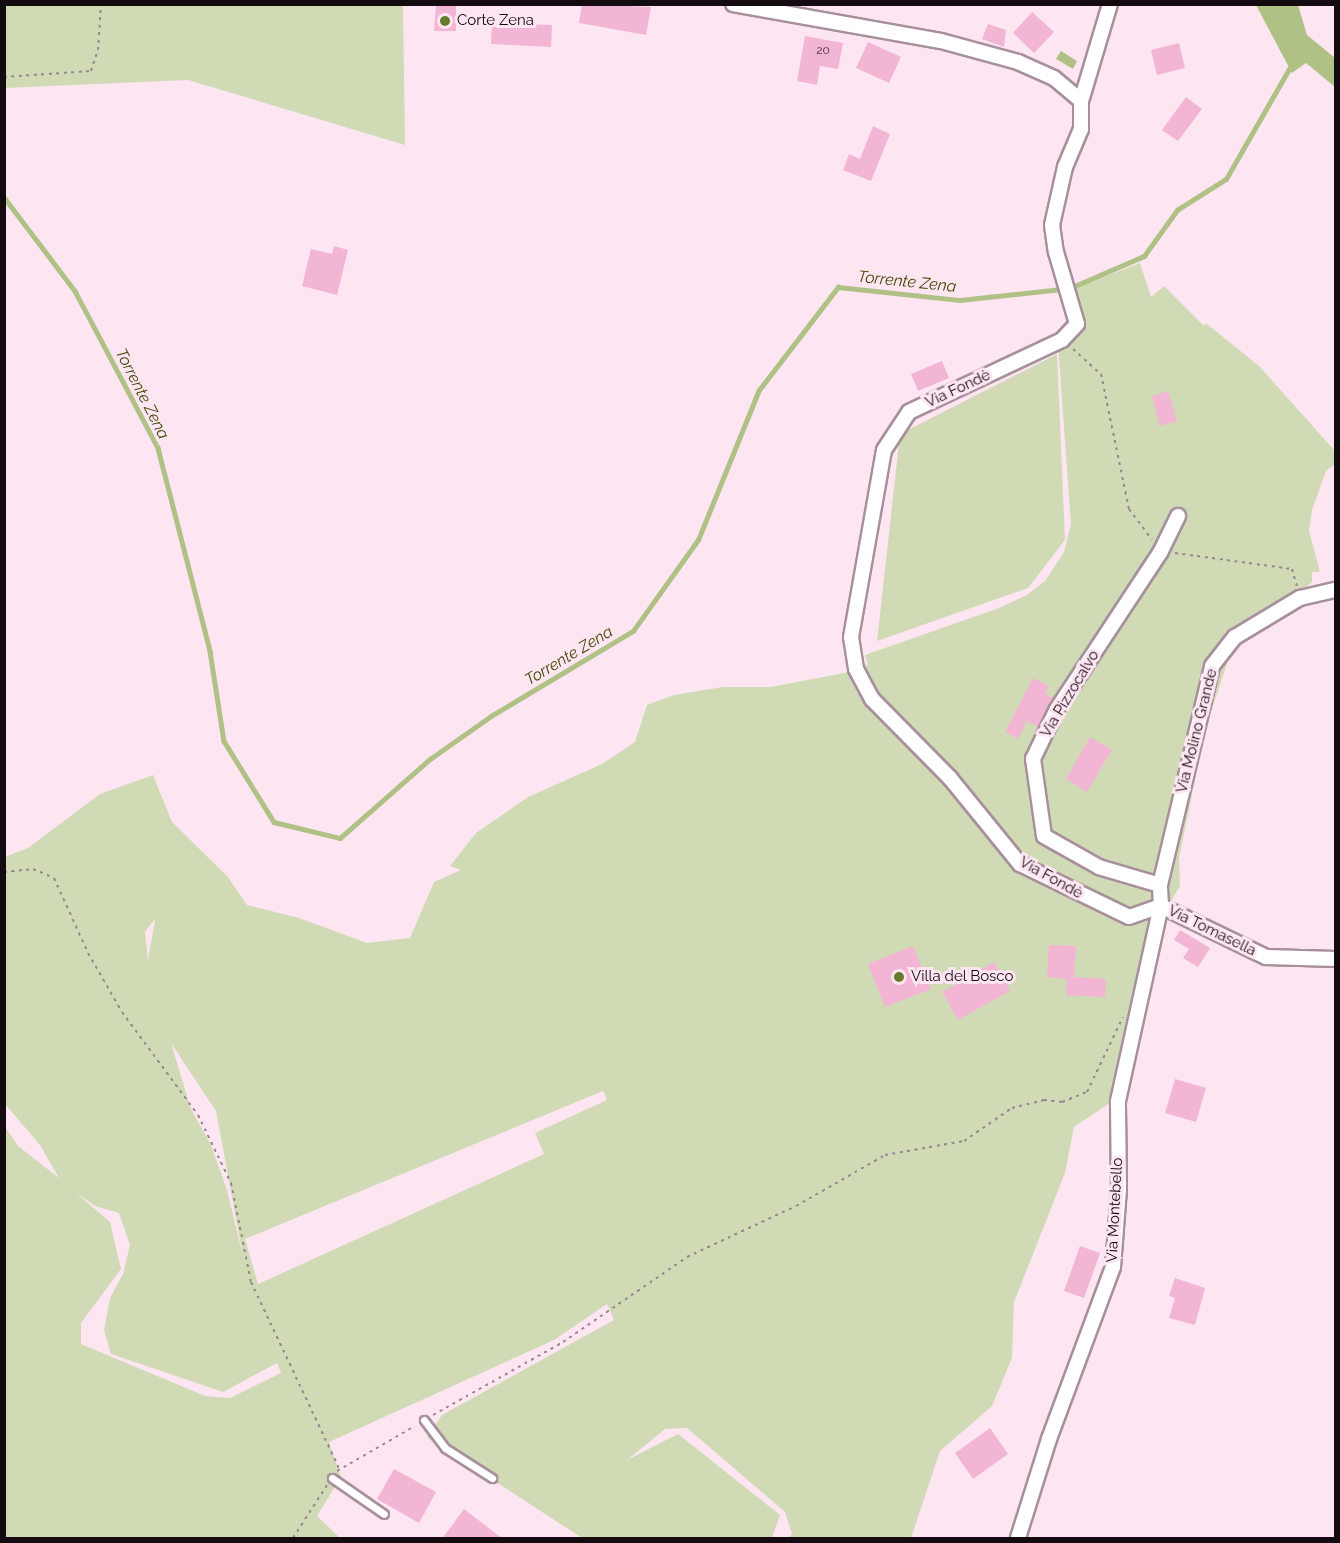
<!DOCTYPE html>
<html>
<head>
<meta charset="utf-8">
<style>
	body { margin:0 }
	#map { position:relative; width:1340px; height:1543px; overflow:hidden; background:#fee5f2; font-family:Raleway,sans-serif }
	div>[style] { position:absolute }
	.green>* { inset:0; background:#d0dbb6 }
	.water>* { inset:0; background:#b0c186 }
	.stream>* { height:4.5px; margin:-2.25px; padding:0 2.25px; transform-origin:2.25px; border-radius:2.25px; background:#b0c186 }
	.building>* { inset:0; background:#f2b5d4 }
	.path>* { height:2px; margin-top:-1px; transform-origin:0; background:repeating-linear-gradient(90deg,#97858f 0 3px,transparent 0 7.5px) }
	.roads { filter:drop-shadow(2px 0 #a7909b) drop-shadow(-2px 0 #a7909b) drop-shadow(0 2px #a7909b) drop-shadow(0 -2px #a7909b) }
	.service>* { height:7px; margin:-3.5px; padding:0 3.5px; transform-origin:3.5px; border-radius:3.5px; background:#fff }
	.minor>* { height:14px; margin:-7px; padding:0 7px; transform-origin:7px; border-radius:7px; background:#fff }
	.dots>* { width:16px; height:16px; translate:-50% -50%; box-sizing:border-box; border:3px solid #fee5f2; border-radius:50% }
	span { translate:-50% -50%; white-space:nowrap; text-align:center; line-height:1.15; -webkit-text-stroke:6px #fee5f2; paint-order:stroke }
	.number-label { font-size:12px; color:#4b3641 }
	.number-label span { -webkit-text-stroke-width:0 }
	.poi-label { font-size:15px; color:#130b10 }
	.left { translate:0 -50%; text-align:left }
	.street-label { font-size:15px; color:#130b10 }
	.water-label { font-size:16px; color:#3c4a05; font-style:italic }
	.frame { position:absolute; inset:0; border:6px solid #130b10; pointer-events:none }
</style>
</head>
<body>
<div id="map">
	<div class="green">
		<div style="clip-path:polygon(4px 5px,403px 5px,405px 145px,188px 80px,5px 88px)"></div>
		<div style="clip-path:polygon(evenodd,1140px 263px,1151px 297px,1164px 286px,1203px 325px,1207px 324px,1259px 366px,1335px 451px,1335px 464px,1326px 471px,1312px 510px,1309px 531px,1320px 572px,1312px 572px,1312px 582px,1278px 613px,1248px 632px,1231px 651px,1205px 731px,1179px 858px,1180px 886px,1154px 929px,1125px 1093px,1074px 1127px,1065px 1173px,1014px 1302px,1012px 1358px,992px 1406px,940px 1451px,911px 1538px,788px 1538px,792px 1534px,785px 1512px,687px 1428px,665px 1429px,627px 1460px,678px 1434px,780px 1515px,772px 1538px,582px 1538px,484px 1474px,455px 1460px,427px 1437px,442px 1415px,614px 1320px,607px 1304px,554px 1340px,329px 1442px,341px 1477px,317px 1516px,340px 1538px,5px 1538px,4px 1125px,18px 1146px,59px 1178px,40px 1145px,5px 1104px,5px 857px,28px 848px,100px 794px,153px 775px,172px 822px,228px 877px,247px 905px,299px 918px,367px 943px,410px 938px,434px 882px,461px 870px,450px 866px,476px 833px,528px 797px,602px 764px,635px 742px,647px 705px,674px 695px,723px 687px,771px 687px,844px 673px,868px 665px,865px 655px,999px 608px,1027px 595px,1045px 581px,1064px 552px,1071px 524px,1057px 331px,1084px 323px,1075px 288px,1140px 263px,154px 920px,155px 920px,148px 960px,145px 932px,154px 920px,1140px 263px,171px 1043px,216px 1111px,243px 1256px,227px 1190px,211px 1145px,191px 1109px,171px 1043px,1140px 263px,603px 1091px,607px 1100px,535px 1133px,544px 1154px,258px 1284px,245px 1239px,603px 1091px,1140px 263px,75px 1192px,95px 1206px,119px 1213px,130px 1245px,123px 1274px,110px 1298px,104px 1330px,111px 1354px,223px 1392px,277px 1363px,281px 1373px,230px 1398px,205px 1396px,81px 1344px,81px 1323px,121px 1269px,110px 1222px,75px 1192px)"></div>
		<div style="clip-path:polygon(1057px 354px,1065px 540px,1028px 588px,877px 641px,900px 434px)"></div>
	</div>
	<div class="water">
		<div style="clip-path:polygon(1256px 5px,1298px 5px,1307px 35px,1335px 58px,1335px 87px,1306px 63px,1292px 73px)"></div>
		<div style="clip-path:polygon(1061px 51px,1077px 61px,1073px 69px,1056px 59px)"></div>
	</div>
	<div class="stream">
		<div style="left:4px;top:197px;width:118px;rotate:52.9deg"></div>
		<div style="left:75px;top:291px;width:178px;rotate:62.1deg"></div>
		<div style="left:158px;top:448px;width:210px;rotate:75.6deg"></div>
		<div style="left:210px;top:651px;width:91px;rotate:81.2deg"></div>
		<div style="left:224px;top:741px;width:95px;rotate:58.3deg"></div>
		<div style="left:274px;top:822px;width:68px;rotate:13.6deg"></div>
		<div style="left:340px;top:838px;width:120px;rotate:-41.3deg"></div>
		<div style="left:430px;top:759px;width:75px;rotate:-35.2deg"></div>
		<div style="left:491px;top:716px;width:165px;rotate:-30.9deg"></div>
		<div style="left:633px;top:631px;width:112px;rotate:-54.5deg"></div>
		<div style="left:698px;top:540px;width:162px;rotate:-67.9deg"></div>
		<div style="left:759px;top:390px;width:130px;rotate:-52.5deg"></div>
		<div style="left:838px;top:287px;width:123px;rotate:6.1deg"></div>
		<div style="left:960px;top:300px;width:111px;rotate:-6.2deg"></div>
		<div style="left:1070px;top:288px;width:81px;rotate:-23.4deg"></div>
		<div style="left:1144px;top:256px;width:57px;rotate:-54.3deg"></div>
		<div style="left:1177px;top:210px;width:58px;rotate:-32.3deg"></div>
		<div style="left:1226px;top:179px;width:135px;rotate:-60.2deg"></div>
	</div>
	<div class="building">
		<div style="clip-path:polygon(582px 4px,651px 7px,646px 35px,579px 23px)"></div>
		<div style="clip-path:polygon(436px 5px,456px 5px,456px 31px,434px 31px)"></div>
		<div style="clip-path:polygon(1032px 12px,1054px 32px,1034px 53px,1013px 33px)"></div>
		<div style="clip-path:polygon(492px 23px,552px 25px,551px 47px,491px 44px)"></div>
		<div style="clip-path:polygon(988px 24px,1006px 30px,1004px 47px,982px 39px)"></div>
		<div style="clip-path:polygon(805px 36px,843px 43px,838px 69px,820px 66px,817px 85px,797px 81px)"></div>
		<div style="clip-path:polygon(868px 42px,901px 57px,889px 83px,856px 68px)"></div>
		<div style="clip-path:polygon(1179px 43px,1185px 68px,1157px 75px,1151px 50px)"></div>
		<div style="clip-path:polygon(1186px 97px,1202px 109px,1178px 141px,1162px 130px)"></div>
		<div style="clip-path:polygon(873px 126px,890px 134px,871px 181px,843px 170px,849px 154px,860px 159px)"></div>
		<div style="clip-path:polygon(334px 246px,348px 250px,337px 295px,302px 286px,311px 249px,332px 254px)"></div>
		<div style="clip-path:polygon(942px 361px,949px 378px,918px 391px,911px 374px)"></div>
		<div style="clip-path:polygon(1168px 391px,1177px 421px,1160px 426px,1152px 396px)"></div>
		<div style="clip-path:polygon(1033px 678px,1049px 686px,1045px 694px,1053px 698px,1038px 727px,1027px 721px,1018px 739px,1005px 732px)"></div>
		<div style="clip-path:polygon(1090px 737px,1112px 750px,1087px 792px,1066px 779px)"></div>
		<div style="clip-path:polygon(1180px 930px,1210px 948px,1198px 967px,1183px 958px,1189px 949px,1174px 940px)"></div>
		<div style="clip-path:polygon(1049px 945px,1076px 946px,1074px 977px,1106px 979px,1105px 997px,1066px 995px,1067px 979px,1047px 977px)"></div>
		<div style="clip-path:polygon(913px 946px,931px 989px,885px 1007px,868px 964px)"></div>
		<div style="clip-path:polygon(994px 962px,1010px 991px,958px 1020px,942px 992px)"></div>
		<div style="clip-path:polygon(1175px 1079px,1206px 1088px,1196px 1122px,1165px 1113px)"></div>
		<div style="clip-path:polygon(1080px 1246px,1100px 1253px,1084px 1298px,1064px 1291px)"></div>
		<div style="clip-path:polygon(1175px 1278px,1205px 1288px,1195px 1325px,1169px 1318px,1175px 1298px,1169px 1296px)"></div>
		<div style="clip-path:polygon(990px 1428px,1008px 1454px,973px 1479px,955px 1453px)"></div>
		<div style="clip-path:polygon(394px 1469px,436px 1492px,419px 1523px,377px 1499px)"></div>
		<div style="clip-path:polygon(464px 1509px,503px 1539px,442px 1539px)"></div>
	</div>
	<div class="path">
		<div style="left:4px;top:77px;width:87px;rotate:-3.9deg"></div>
		<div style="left:91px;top:71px;width:22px;rotate:-72deg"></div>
		<div style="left:98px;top:50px;width:46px;rotate:-86.3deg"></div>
		<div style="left:1073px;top:349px;width:38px;rotate:42deg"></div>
		<div style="left:1101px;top:374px;width:138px;rotate:78.3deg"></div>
		<div style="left:1129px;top:509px;width:38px;rotate:53deg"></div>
		<div style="left:1175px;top:553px;width:118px;rotate:7.8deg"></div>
		<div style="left:1292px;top:569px;width:19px;rotate:74deg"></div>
		<div style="left:4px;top:872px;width:29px;rotate:-6deg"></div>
		<div style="left:33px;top:869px;width:23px;rotate:23deg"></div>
		<div style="left:54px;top:878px;width:82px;rotate:65.6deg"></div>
		<div style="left:88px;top:953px;width:68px;rotate:60deg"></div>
		<div style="left:122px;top:1012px;width:128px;rotate:53.6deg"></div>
		<div style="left:198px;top:1115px;width:76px;rotate:64.1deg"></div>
		<div style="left:231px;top:1183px;width:101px;rotate:78.6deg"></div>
		<div style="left:251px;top:1282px;width:206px;rotate:64.7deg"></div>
		<div style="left:433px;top:1415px;width:149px;rotate:-29.3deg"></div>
		<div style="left:563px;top:1342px;width:150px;rotate:-34.4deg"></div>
		<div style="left:687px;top:1257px;width:120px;rotate:-25.1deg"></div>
		<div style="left:796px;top:1206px;width:103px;rotate:-29.8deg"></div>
		<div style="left:885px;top:1155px;width:80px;rotate:-10deg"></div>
		<div style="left:964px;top:1141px;width:58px;rotate:-34.5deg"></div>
		<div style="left:1012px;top:1108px;width:33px;rotate:-14deg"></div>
		<div style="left:1044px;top:1100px;width:18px;rotate:6deg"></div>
		<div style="left:1062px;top:1102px;width:27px;rotate:-22deg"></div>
		<div style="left:1087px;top:1092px;width:83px;rotate:-64.4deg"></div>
		<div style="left:337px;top:1471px;width:90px;rotate:-30deg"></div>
		<div style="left:293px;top:1538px;width:63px;rotate:-57.3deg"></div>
	</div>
	<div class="roads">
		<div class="service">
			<div style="left:424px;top:1420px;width:35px;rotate:53deg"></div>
			<div style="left:445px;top:1448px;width:56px;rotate:32.6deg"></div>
			<div style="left:332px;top:1478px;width:63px;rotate:34.7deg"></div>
		</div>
		<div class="minor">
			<div style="left:733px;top:4px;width:211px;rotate:10.1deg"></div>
			<div style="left:941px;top:41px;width:80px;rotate:15.3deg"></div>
			<div style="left:1018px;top:62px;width:39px;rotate:24deg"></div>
			<div style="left:1054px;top:78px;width:35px;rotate:40deg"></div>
			<div style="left:1110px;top:4px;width:101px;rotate:106.6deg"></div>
			<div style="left:1081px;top:101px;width:28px;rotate:90deg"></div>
			<div style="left:1081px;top:129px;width:41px;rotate:112.8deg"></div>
			<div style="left:1065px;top:167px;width:59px;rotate:102.6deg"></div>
			<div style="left:1052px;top:225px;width:27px;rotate:82deg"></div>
			<div style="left:1056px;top:252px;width:75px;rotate:73.7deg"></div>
			<div style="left:1077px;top:324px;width:22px;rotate:133deg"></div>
			<div style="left:1062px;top:340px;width:169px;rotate:154.8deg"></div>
			<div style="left:909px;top:412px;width:45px;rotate:123.3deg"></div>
			<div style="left:884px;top:450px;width:190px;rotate:100deg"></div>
			<div style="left:851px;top:637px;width:32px;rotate:81deg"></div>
			<div style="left:856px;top:669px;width:34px;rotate:62deg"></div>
			<div style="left:872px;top:699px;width:111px;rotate:45.4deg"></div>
			<div style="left:950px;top:778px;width:111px;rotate:50.9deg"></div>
			<div style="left:1020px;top:864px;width:121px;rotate:25.9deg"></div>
			<div style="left:1129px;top:917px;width:34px;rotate:-19deg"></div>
			<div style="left:1160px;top:885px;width:64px;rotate:-163.6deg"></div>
			<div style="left:1099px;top:867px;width:63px;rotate:-150.6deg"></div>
			<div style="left:1044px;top:836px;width:78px;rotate:-98.1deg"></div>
			<div style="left:1033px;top:759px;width:55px;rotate:-64.4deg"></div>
			<div style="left:1057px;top:709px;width:189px;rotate:-56.6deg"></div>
			<div style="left:1161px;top:551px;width:39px;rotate:-64deg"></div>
			<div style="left:1161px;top:906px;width:117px;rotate:25.9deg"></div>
			<div style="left:1266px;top:957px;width:70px;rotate:1.6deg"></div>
			<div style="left:1018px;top:1538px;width:104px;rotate:-72.6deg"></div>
			<div style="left:1049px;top:1439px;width:184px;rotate:-69.6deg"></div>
			<div style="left:1113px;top:1267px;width:78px;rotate:-85.6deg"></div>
			<div style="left:1119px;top:1189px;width:88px;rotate:-90.7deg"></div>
			<div style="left:1118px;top:1101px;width:200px;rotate:-77.6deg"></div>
			<div style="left:1161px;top:906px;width:21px;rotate:-93deg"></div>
			<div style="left:1160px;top:885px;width:225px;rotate:-76.6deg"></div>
			<div style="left:1212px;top:666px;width:37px;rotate:-52deg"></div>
			<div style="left:1235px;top:637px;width:76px;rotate:-31deg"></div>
			<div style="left:1300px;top:598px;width:37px;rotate:-13deg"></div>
		</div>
	</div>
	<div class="dots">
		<div style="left:445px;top:21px;background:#687b2a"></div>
		<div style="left:899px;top:977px;background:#687b2a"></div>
	</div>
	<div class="number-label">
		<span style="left:823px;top:51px">20</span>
	</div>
	<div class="poi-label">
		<span class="left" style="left:457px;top:21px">Corte Zena</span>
		<span class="left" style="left:911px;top:977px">Villa del Bosco</span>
	</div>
	<div class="street-label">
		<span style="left:958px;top:389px;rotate:-25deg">Via Fondè</span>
		<span style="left:1070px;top:694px;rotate:-59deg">Via Pizzocalvo</span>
		<span style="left:1197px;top:731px;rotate:-76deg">Via Molino Grande</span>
		<span style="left:1051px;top:878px;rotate:29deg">Via Fondè</span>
		<span style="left:1212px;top:931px;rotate:26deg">Via Tomasella</span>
		<span style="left:1115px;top:1210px;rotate:-87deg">Via Montebello</span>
	</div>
	<div class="water-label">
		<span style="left:907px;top:282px;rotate:6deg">Torrente Zena</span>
		<span style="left:142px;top:394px;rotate:63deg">Torrente Zena</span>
		<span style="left:569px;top:656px;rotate:-31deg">Torrente Zena</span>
	</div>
	<div class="frame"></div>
</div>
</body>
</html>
